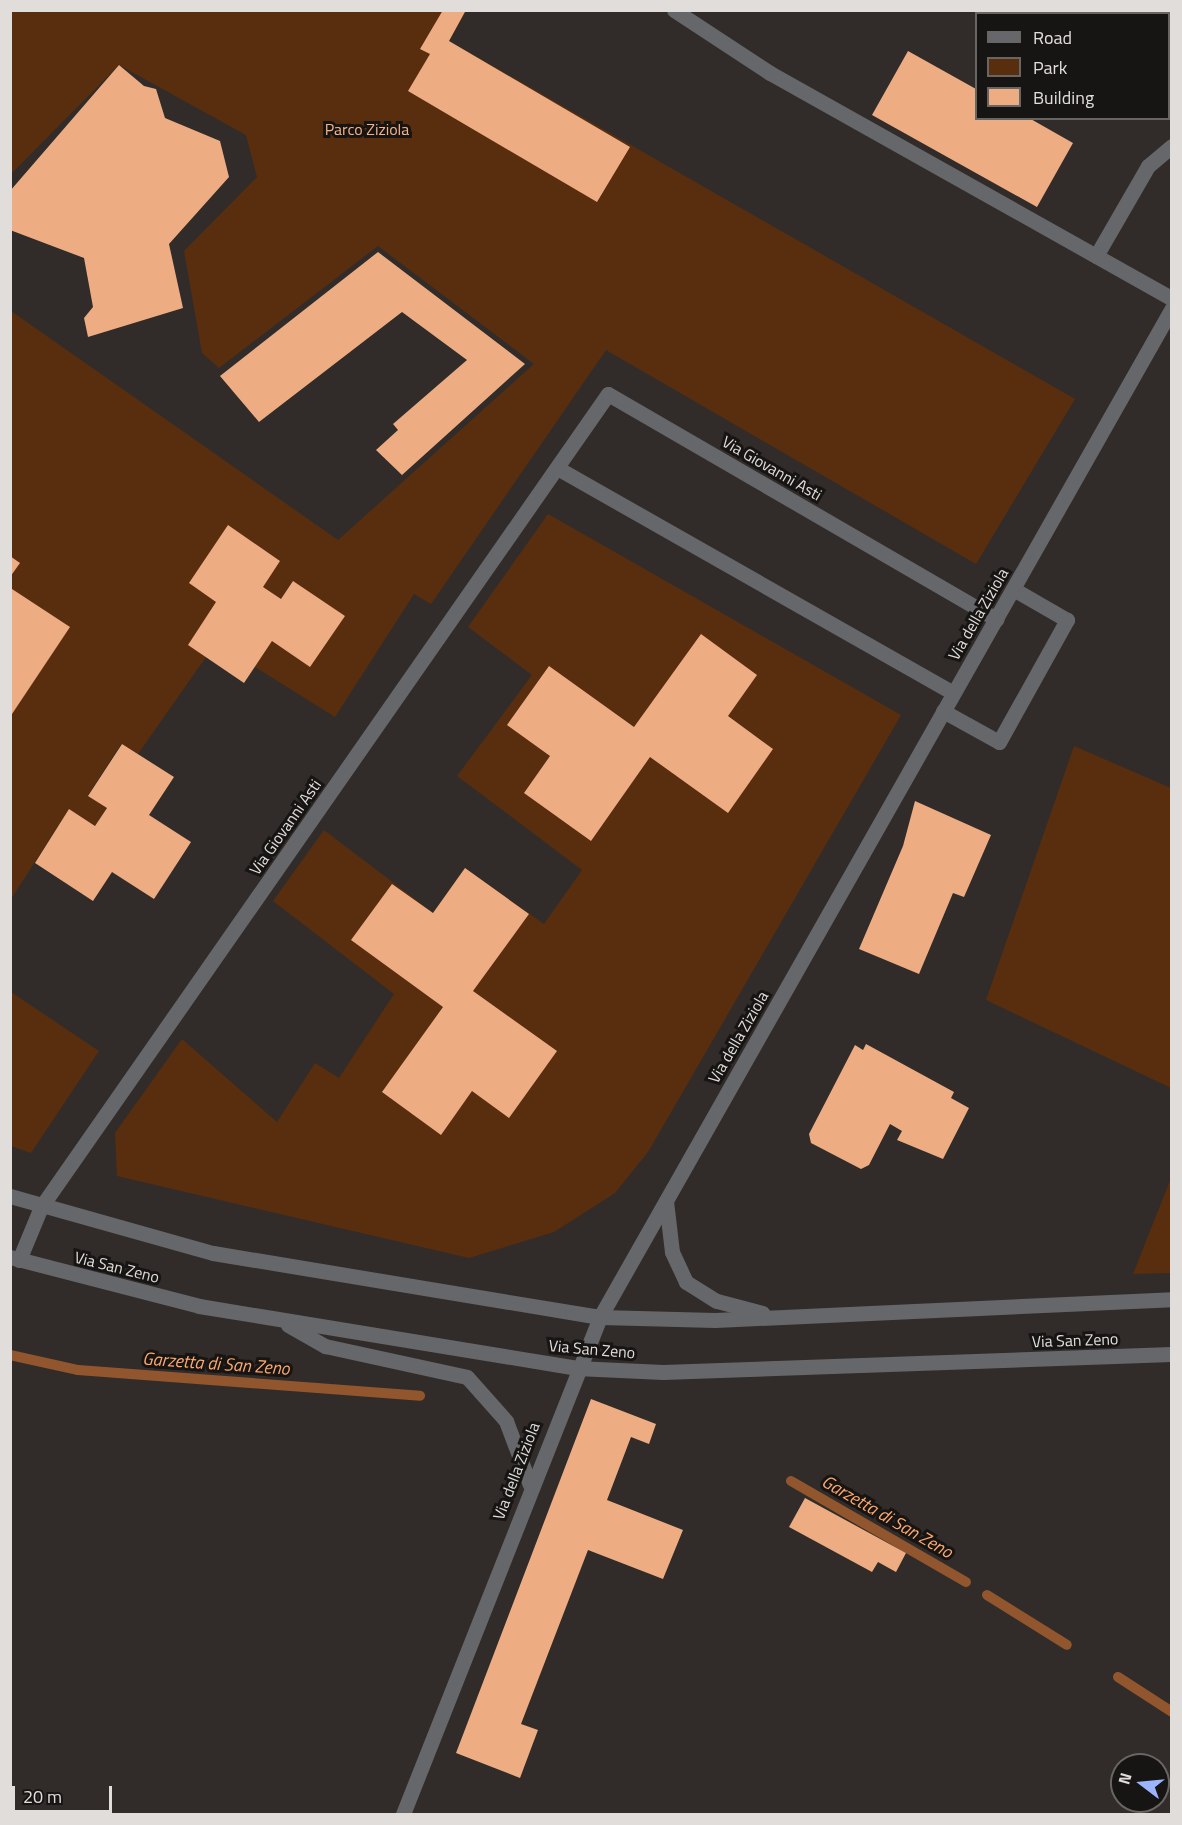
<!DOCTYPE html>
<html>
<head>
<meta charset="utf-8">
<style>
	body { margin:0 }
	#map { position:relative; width:1182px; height:1825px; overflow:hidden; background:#312c29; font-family:"Titillium Web",sans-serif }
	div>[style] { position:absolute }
	.green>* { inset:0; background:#582e0e }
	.stream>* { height:10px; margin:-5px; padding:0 5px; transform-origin:5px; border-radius:5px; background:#91562e }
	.building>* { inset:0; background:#edac82 }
	.minor>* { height:15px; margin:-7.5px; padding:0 7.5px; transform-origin:7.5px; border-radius:7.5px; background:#66676a }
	span { translate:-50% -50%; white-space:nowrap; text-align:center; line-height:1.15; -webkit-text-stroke:6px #171513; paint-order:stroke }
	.park-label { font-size:16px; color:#f7b286 }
	.street-label { font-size:16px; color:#e1dddb }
	.water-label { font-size:18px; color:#fda86f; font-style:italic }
	.frame { position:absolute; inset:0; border:12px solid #e1dddb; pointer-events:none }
	.legend { position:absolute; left:975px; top:12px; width:195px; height:108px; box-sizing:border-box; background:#171513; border:2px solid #686563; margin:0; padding:8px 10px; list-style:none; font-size:18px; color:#e1dddb }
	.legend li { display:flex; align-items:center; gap:12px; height:30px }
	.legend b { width:30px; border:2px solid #686563 }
	.north { position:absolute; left:1110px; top:1753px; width:60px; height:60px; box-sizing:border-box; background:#171513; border:2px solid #686563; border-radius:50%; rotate:286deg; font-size:16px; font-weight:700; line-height:24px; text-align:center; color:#e1dddb }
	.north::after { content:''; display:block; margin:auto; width:21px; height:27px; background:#9cb4fd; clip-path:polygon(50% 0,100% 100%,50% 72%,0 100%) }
	.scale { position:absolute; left:12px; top:1786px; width:100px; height:27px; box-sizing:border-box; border:3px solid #e1dddb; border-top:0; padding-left:8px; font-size:18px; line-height:21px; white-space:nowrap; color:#e1dddb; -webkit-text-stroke:4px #171513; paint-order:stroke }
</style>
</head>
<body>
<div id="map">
	<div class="green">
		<div style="clip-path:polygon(11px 11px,466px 11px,449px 41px,1075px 399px,976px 564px,606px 350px,431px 604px,414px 594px,335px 717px,255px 667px,206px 657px,138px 754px,121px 744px,88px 795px,107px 808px,95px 826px,69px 809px,11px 899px,11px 311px,338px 540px,534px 364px,378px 246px,219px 368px,202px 353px,184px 251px,257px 177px,246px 135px,119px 65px,11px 174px)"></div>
		<div style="clip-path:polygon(548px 514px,901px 715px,648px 1152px,615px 1193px,554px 1232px,469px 1258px,117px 1176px,115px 1133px,182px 1039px,277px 1122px,315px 1063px,339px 1078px,394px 994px,273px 901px,324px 830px,433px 913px,465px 868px,544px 924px,582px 870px,457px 776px,532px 675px,468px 627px)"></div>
		<div style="clip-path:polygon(1074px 746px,1171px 788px,1171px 1088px,986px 1000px)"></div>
		<div style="clip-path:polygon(11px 992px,99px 1051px,31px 1153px,11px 1146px)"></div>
		<div style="clip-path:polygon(1171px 1178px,1171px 1273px,1133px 1274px)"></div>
	</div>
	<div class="stream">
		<div style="left:10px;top:1355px;width:70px;rotate:12.4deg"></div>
		<div style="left:78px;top:1370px;width:343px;rotate:4.3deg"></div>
		<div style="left:791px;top:1481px;width:202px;rotate:30deg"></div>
		<div style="left:987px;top:1595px;width:94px;rotate:32deg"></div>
		<div style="left:1118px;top:1677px;width:64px;rotate:32.9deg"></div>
	</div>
	<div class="building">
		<div style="clip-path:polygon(443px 10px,466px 10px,449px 41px,630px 147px,597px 202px,408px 91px,430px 54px,420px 49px)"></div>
		<div style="clip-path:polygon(908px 51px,976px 89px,976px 118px,1029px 118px,1073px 143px,1037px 207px,872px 115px)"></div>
		<div style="clip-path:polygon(119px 65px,144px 86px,156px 89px,165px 118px,220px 141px,229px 177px,169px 244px,183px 308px,88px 337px,84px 318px,93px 307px,84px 258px,10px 230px,10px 191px)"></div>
		<div style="clip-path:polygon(378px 252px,525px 364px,402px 475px,376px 450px,398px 430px,393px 424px,467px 360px,402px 312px,259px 422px,220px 376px)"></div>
		<div style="clip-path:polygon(228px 525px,280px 561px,263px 587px,281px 599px,293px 581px,345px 616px,310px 667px,272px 641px,244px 683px,188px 645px,216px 602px,189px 583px)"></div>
		<div style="clip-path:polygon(10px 556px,20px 563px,10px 577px)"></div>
		<div style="clip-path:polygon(12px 589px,70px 627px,10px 717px,10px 591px)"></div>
		<div style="clip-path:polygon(701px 634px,757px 675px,728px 716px,773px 749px,728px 813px,650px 757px,591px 841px,524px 793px,550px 756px,507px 725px,549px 666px,634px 727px)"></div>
		<div style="clip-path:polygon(122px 744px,174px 777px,149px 815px,191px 842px,154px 899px,112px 872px,93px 901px,35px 863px,69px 809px,95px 826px,107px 808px,88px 796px)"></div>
		<div style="clip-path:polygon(915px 801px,991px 835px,964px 897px,953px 893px,919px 974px,859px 949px,903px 846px)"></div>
		<div style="clip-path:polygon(465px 868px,529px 914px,473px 991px,557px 1051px,509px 1118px,472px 1091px,441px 1135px,382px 1092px,443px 1007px,351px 940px,392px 884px,433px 913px)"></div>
		<div style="clip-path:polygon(866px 1044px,954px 1092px,951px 1098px,969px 1108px,943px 1159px,897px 1140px,902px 1131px,890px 1124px,869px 1165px,861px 1169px,811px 1143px,809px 1134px,855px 1045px,863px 1050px)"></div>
		<div style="clip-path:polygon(591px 1399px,656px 1424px,649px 1444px,631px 1437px,607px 1500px,683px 1530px,663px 1579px,588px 1550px,521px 1724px,538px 1730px,520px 1778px,456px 1753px)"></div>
		<div style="clip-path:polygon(805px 1498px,906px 1553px,896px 1572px,878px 1562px,872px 1572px,789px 1527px)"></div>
	</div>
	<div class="minor">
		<div style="left:674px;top:10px;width:115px;rotate:33.3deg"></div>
		<div style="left:770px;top:73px;width:461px;rotate:29.3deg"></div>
		<div style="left:1096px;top:256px;width:104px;rotate:-60deg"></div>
		<div style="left:1148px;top:166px;width:31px;rotate:-40deg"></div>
		<div style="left:559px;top:469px;width:453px;rotate:29.6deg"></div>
		<div style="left:943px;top:711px;width:64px;rotate:29deg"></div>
		<div style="left:999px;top:742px;width:140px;rotate:-60.9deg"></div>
		<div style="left:1067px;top:620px;width:62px;rotate:-150.1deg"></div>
		<div style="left:10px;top:1196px;width:211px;rotate:15.7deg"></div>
		<div style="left:213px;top:1253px;width:392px;rotate:9.4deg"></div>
		<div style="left:600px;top:1317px;width:115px;rotate:1.5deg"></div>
		<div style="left:715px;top:1320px;width:457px;rotate:-2.6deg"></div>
		<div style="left:666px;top:1201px;width:51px;rotate:83.3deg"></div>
		<div style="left:672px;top:1252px;width:33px;rotate:65deg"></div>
		<div style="left:686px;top:1282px;width:36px;rotate:32deg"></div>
		<div style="left:717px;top:1301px;width:47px;rotate:14.9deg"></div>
		<div style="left:10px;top:1257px;width:195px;rotate:14.5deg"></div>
		<div style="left:199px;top:1306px;width:382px;rotate:9.3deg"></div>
		<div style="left:576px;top:1368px;width:87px;rotate:2.6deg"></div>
		<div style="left:663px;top:1372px;width:509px;rotate:-2.03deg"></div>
		<div style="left:19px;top:1260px;width:57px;rotate:-67.5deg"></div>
		<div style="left:41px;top:1207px;width:991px;rotate:-55.11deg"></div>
		<div style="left:608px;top:394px;width:449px;rotate:30.1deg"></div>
		<div style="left:288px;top:1325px;width:43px;rotate:29.6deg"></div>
		<div style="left:325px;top:1346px;width:145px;rotate:12.3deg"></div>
		<div style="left:467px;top:1377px;width:59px;rotate:48.4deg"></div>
		<div style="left:506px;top:1421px;width:68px;rotate:69.4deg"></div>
		<div style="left:403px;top:1814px;width:535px;rotate:-68.38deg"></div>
		<div style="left:600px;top:1317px;width:1160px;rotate:-60.45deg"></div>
	</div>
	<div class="park-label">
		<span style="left:367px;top:129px">Parco Ziziola</span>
	</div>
	<div class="street-label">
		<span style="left:772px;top:468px;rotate:30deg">Via Giovanni Asti</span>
		<span style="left:978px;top:614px;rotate:-60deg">Via della Ziziola</span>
		<span style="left:285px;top:827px;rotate:-55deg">Via Giovanni Asti</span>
		<span style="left:738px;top:1037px;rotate:-60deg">Via della Ziziola</span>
		<span style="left:117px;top:1267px;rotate:14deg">Via San Zeno</span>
		<span style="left:1075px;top:1340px;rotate:-2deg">Via San Zeno</span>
		<span style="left:592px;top:1349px;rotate:5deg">Via San Zeno</span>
		<span style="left:516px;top:1471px;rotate:-69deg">Via della Ziziola</span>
	</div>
	<div class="water-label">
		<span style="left:216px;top:1364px;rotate:4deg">Garzetta di San Zeno</span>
		<span style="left:887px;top:1517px;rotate:30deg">Garzetta di San Zeno</span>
	</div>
	<div class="frame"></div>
	<ul class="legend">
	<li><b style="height:8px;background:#66676a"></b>Road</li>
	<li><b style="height:16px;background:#582e0e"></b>Park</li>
	<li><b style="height:16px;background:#edac82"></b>Building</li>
	</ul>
	<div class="north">N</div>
	<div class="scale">20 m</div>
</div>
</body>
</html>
